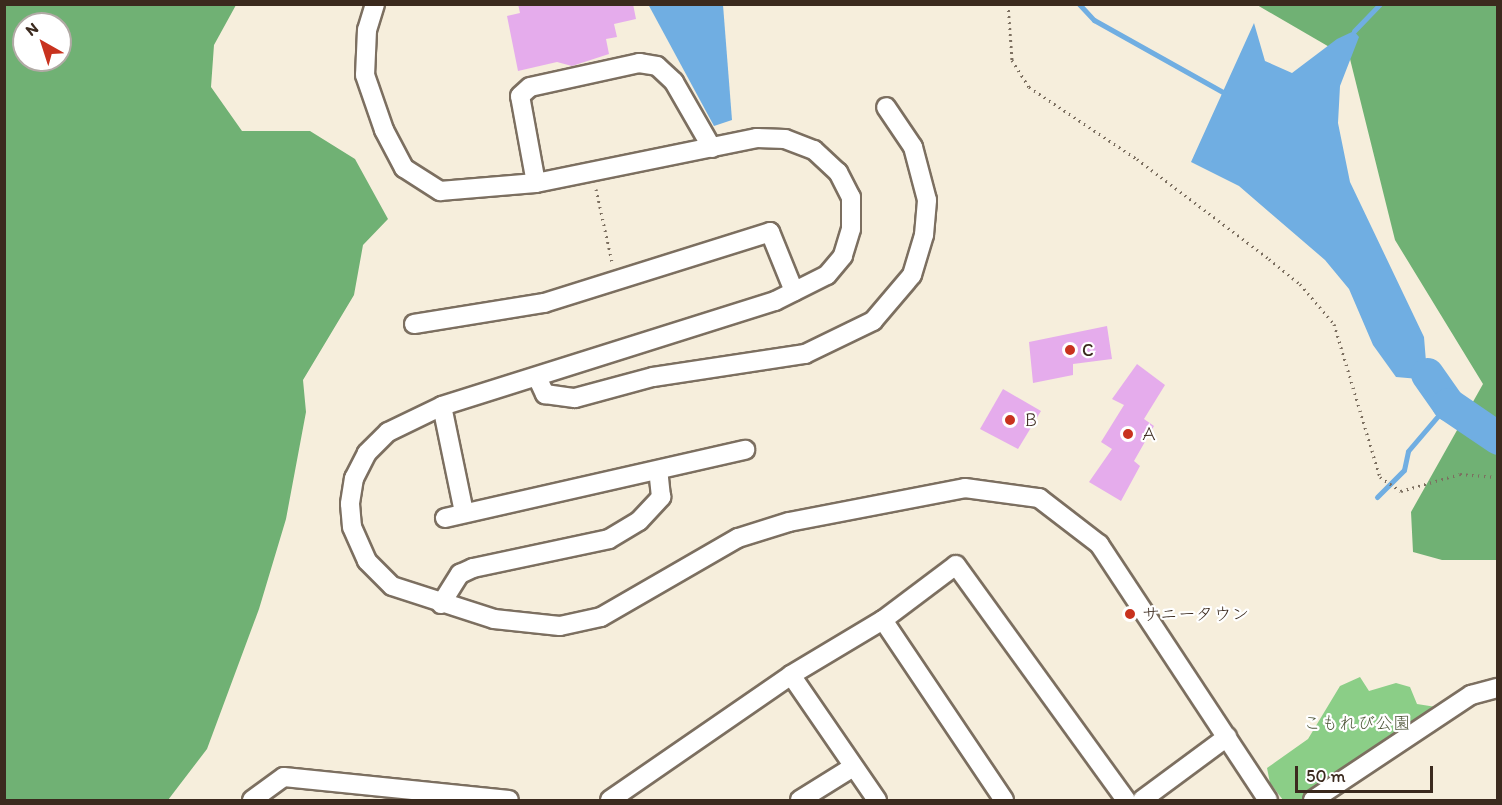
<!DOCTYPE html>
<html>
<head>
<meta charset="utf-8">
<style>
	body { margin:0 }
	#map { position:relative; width:1502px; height:805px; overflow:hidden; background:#f6eedc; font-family:Itim,"Klee One",sans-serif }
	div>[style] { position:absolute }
	.green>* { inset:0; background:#8bce87 }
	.forest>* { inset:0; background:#70b174 }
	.water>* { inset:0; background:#70aee2 }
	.stream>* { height:5px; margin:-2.5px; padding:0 2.5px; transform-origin:2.5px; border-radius:2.5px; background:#70aee2 }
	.river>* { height:33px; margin:-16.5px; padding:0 16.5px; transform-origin:16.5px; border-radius:16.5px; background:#70aee2 }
	.building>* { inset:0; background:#e5acec }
	.path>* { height:3px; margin-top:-1.5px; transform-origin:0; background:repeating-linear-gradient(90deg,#7c6f60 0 1.5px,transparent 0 6px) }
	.roads { filter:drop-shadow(2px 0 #7c6f60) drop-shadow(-2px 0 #7c6f60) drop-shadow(0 2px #7c6f60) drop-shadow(0 -2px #7c6f60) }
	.minor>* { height:18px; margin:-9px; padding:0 9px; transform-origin:9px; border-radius:9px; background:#fff }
	.dots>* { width:16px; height:16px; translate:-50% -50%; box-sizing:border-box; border:3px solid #fff; border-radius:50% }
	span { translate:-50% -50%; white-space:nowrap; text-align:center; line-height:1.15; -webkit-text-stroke:4.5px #fff; paint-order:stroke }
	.poi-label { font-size:18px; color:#3b2a1e }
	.left { translate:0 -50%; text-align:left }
	.park-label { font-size:18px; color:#535b3e }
	.frame { position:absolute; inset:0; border:6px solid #3b2a1e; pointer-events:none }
	.north { position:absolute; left:12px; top:12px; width:60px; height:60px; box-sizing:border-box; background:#fff; border:2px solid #b1aaa5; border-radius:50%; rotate:321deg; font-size:16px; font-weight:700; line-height:24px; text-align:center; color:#3b2a1e }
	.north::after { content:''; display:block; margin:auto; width:21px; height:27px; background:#c8321e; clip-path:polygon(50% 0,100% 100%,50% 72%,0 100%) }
	.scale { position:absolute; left:1295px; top:766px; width:138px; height:27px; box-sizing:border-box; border:3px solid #3b2a1e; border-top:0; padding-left:8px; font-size:18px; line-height:21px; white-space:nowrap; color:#3b2a1e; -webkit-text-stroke:4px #fff; paint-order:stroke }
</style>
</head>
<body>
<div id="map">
	<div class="green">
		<div style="clip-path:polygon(1360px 677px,1369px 691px,1396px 683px,1410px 687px,1417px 704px,1436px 707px,1301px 800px,1283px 800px,1270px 783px,1267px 768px,1308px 739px,1340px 686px)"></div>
	</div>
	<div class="forest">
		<div style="clip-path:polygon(evenodd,5px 4px,236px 5px,214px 45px,211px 87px,242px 131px,310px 131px,355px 159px,388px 219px,363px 245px,354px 295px,303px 380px,306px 412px,286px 519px,259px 609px,207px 749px,168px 800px,5px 800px,5px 4px,24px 24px,60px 24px,60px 60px,24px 60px,24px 24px)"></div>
		<div style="clip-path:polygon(1257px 5px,1497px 5px,1497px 560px,1442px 560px,1413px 552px,1411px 512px,1483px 384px,1395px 240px,1350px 59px)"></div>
	</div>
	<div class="water">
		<div style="clip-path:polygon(648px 4px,723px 5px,732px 120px,714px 126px)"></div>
		<div style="clip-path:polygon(1254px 23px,1265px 61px,1292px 73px,1337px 39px,1354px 31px,1359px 37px,1340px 86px,1338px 123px,1350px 182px,1424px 337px,1427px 374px,1419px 379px,1396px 377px,1373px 345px,1349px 289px,1325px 260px,1239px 186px,1191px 162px)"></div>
	</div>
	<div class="stream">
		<div style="left:1079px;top:4px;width:22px;rotate:47deg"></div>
		<div style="left:1094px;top:20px;width:148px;rotate:29.2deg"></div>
		<div style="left:1354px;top:31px;width:37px;rotate:-46deg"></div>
		<div style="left:1377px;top:497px;width:38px;rotate:-45deg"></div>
		<div style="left:1404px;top:470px;width:19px;rotate:-78deg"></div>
		<div style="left:1408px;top:451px;width:62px;rotate:-49.6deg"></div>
	</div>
	<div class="river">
		<div style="left:1427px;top:374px;width:37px;rotate:55deg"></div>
		<div style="left:1448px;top:404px;width:60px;rotate:34.2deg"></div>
	</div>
	<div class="building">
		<div style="clip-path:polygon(518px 4px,633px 4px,636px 19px,614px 24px,617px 37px,606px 39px,609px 54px,572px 66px,557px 62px,518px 71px,507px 16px,520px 13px)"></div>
		<div style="clip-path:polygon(1107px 326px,1112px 359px,1073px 364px,1073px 375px,1033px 383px,1029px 342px)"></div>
		<div style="clip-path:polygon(1137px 364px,1165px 385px,1144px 419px,1154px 426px,1134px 461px,1140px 466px,1121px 501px,1089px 482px,1112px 449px,1101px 442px,1124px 405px,1112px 399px)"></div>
		<div style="clip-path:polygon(1003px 389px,1041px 411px,1018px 449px,980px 429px)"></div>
	</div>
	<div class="path">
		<div style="left:1008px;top:4px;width:56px;rotate:85.9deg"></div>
		<div style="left:1012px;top:60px;width:32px;rotate:58deg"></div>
		<div style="left:1029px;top:87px;width:130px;rotate:33.7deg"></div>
		<div style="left:1137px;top:159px;width:166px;rotate:37.1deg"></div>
		<div style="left:1269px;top:259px;width:40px;rotate:39deg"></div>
		<div style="left:1300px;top:284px;width:52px;rotate:49.6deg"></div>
		<div style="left:1334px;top:324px;width:160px;rotate:73.3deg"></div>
		<div style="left:1380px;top:477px;width:25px;rotate:34deg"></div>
		<div style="left:1401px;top:491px;width:61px;rotate:-16.1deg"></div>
		<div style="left:1460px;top:474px;width:38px;rotate:5deg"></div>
		<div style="left:596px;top:189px;width:75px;rotate:77.6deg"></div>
	</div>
	<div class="roads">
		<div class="minor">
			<div style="left:375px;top:4px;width:27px;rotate:107deg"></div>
			<div style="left:367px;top:30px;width:45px;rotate:92.5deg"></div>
			<div style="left:365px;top:75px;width:58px;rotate:70.9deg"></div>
			<div style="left:384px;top:130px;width:43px;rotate:62.2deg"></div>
			<div style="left:404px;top:168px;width:43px;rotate:32.6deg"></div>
			<div style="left:440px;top:191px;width:96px;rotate:-4.8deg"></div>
			<div style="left:536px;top:183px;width:226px;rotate:-11.5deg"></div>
			<div style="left:757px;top:138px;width:28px;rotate:2deg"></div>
			<div style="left:785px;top:139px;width:31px;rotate:21deg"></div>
			<div style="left:814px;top:150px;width:33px;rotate:43deg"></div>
			<div style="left:838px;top:172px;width:28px;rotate:63deg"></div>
			<div style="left:851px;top:197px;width:32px;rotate:90deg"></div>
			<div style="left:851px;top:229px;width:28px;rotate:107deg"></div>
			<div style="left:843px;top:256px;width:25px;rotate:130deg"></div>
			<div style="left:827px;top:275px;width:58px;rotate:153.4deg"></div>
			<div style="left:775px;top:301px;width:349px;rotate:162.5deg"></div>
			<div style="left:442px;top:406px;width:60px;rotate:154.3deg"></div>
			<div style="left:388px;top:432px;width:30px;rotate:135deg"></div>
			<div style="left:367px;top:453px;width:28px;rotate:117deg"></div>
			<div style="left:354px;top:478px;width:26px;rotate:99deg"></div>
			<div style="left:350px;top:504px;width:23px;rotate:85deg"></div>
			<div style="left:352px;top:527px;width:37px;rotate:66deg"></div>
			<div style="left:367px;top:561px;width:35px;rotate:45deg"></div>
			<div style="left:392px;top:586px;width:107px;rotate:17.9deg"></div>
			<div style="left:494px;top:619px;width:66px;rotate:6.1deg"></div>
			<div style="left:560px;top:626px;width:42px;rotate:-12.4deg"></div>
			<div style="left:601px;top:617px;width:158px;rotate:-30deg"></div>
			<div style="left:738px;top:538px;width:53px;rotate:-17.4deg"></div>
			<div style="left:789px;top:522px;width:179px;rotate:-10.9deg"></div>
			<div style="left:965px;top:488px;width:75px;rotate:7.7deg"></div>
			<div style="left:1039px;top:498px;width:76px;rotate:37.5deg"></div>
			<div style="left:1099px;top:544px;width:307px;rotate:56.6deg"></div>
			<div style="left:536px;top:183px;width:88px;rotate:-100.4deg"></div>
			<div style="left:520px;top:96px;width:13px;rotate:-42deg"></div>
			<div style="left:530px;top:87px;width:112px;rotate:-12.4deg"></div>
			<div style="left:639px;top:63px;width:18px;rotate:9deg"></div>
			<div style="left:657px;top:66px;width:23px;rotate:43deg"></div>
			<div style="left:674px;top:82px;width:76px;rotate:60.1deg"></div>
			<div style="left:414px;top:324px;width:132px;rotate:-9.2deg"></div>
			<div style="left:544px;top:303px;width:237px;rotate:-17.4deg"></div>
			<div style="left:770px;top:232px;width:64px;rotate:67.9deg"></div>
			<div style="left:537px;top:377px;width:19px;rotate:65deg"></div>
			<div style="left:545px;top:394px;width:30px;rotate:8deg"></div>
			<div style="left:575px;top:398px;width:81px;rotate:-15.1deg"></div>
			<div style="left:653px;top:377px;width:154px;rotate:-8.6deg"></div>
			<div style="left:805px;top:354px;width:76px;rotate:-25.9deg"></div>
			<div style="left:873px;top:321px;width:60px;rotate:-49.7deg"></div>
			<div style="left:912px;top:275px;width:42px;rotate:-73.3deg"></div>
			<div style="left:924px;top:235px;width:35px;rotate:-85deg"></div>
			<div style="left:927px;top:200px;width:55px;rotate:-104.8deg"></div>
			<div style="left:913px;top:147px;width:48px;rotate:-124deg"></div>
			<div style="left:442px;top:406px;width:108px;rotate:78.3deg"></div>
			<div style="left:445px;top:518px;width:308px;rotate:-12.8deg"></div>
			<div style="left:441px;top:604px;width:36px;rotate:-58deg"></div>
			<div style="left:460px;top:574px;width:14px;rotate:-25deg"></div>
			<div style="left:473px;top:568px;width:139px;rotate:-12deg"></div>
			<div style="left:609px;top:539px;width:35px;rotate:-31deg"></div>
			<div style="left:639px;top:521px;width:33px;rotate:-47deg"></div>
			<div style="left:661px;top:497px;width:27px;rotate:-96deg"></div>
			<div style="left:883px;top:620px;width:217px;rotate:56.1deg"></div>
			<div style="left:791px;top:675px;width:152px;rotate:55.5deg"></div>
			<div style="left:252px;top:800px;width:39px;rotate:-36deg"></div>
			<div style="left:284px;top:777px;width:226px;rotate:5.8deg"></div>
			<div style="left:610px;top:800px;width:220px;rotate:-34.6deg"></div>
			<div style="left:791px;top:675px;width:107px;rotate:-30.9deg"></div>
			<div style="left:883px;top:620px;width:91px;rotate:-37deg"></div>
			<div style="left:956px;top:565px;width:290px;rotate:54.1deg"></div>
			<div style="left:800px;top:800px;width:62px;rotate:-31.9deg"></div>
			<div style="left:1142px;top:800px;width:106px;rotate:-36.5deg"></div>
			<div style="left:1313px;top:800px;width:190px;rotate:-33.6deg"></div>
			<div style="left:1471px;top:695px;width:28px;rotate:-15deg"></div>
		</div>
	</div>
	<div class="dots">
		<div style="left:1070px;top:350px;background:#c8321e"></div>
		<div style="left:1010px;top:420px;background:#c8321e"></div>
		<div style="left:1128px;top:434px;background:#c8321e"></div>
		<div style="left:1130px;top:614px;background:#c8321e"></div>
	</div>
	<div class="poi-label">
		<span class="left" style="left:1082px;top:350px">C</span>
		<span class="left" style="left:1022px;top:420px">Ｂ</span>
		<span class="left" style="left:1140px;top:434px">Ａ</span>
		<span class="left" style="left:1142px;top:614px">サニータウン</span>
	</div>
	<div class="park-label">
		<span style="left:1357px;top:723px">こもれび公園</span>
	</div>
	<div class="frame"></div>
	<div class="north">N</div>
	<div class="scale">50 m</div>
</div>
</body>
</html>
